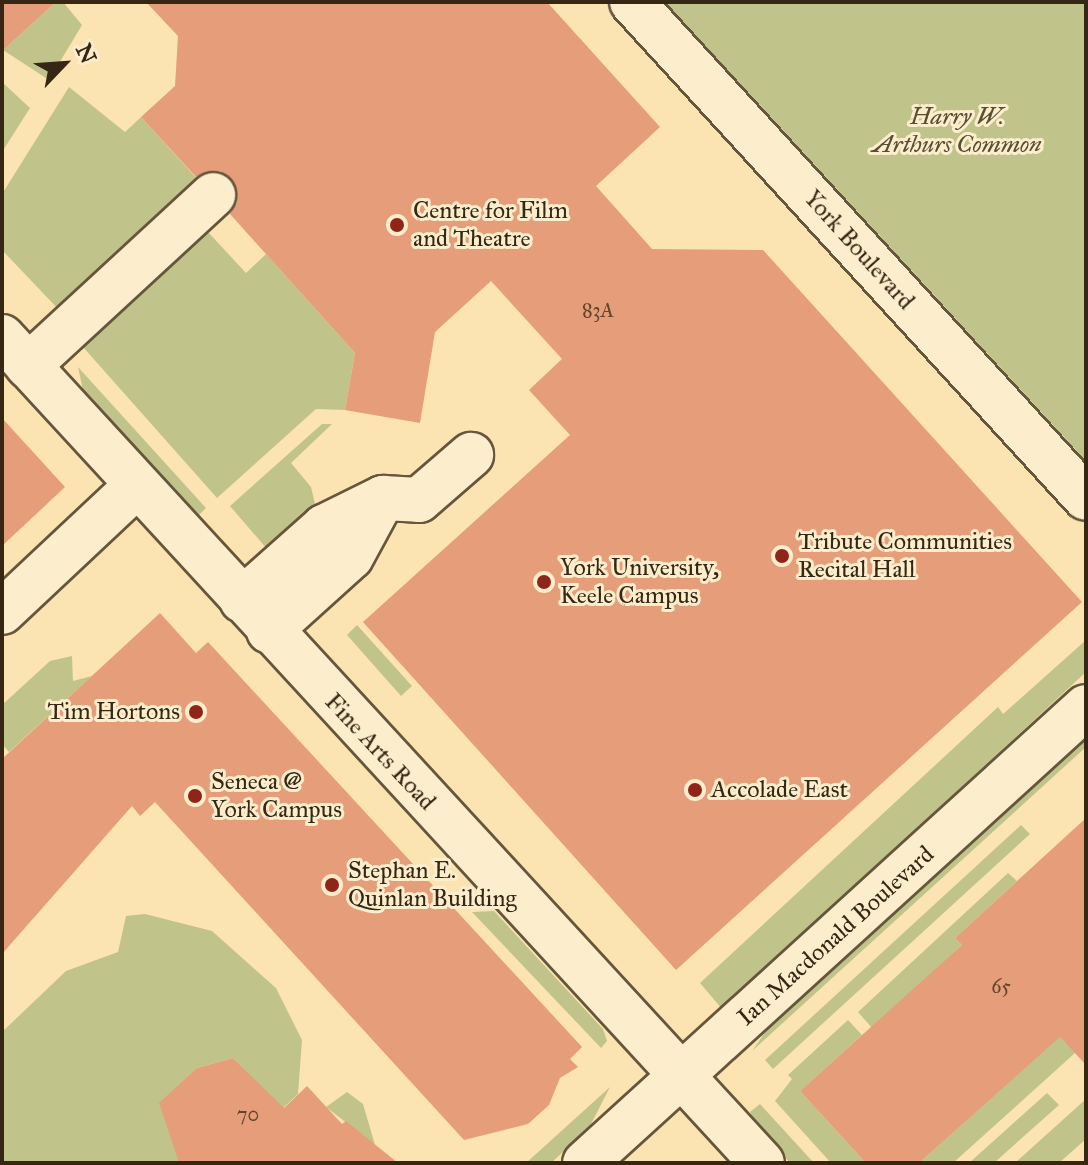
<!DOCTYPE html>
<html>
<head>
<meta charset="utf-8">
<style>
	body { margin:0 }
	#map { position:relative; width:1088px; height:1165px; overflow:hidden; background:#fbe4b2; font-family:"IM FELL Great Primer",serif }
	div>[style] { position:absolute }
	.green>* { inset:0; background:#c1c48a }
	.building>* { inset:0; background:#e59e79 }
	.roads { filter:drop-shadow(2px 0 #66563b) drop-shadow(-2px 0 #66563b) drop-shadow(0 2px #66563b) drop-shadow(0 -2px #66563b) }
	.minor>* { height:44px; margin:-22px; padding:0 22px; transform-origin:22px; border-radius:22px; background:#fcedcd }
	.dots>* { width:22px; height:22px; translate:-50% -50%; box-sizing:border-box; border:4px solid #fcedcd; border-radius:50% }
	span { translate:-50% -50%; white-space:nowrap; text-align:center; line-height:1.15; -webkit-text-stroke:6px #fcedcd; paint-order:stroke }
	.number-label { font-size:20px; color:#61452c }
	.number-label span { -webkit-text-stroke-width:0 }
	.park-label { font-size:24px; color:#584e31; font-style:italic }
	.poi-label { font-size:24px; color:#352713 }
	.left { translate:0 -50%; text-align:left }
	.right { translate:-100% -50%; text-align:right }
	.street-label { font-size:24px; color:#352713 }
	.frame { position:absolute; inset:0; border:4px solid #352713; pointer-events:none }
	.north { position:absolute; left:24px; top:24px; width:80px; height:80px; -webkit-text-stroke:6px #fcedcd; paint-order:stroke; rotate:65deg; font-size:22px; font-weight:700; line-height:32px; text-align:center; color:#352713 }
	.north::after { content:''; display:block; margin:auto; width:28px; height:36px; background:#352713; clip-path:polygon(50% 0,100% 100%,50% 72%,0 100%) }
</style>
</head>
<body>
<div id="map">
	<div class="green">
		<div style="clip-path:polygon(56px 2px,63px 2px,82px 25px,49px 80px,3px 50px)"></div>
		<div style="clip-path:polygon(664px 2px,1086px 2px,1086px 461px,759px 104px)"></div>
		<div style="clip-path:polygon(2px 82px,30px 108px,2px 152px)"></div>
		<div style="clip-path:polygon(69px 87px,125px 132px,141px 117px,199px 181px,61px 312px,2px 250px,2px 194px)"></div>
		<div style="clip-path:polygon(208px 232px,246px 273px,266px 254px,355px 353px,345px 410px,316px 409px,217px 498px,83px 347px)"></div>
		<div style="clip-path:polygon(78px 367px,206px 508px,196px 518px,84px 395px)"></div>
		<div style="clip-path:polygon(322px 424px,332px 424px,291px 463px,311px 487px,316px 508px,274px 557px,230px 506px)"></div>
		<div style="clip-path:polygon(357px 625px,412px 686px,401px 696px,347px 635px)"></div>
		<div style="clip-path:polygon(1086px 640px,1086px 672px,722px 1009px,700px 983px,998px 707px,1003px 714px)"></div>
		<div style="clip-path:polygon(72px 656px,73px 681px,92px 676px,9px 752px,2px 744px,2px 705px,50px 661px)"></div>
		<div style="clip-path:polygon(1086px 736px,1086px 747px,752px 1051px,769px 1027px)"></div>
		<div style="clip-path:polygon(1021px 825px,1030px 834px,773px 1069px,765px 1060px)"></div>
		<div style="clip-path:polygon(1008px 873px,1017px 881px,955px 938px,962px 945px,872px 1028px,858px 1012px)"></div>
		<div style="clip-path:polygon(494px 911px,603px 1029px,607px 1041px,601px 1048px,472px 912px)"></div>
		<div style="clip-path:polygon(145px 914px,212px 931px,276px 988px,302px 1040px,298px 1094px,283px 1108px,233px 1058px,197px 1068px,168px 1097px,179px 1163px,2px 1163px,2px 1032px,66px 971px,118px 952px,126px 916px)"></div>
		<div style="clip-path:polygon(848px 1020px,862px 1035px,800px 1091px,866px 1163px,831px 1163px,775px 1101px,792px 1079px,788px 1075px)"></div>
		<div style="clip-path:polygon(1060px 1036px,1075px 1053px,953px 1163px,919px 1163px)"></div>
		<div style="clip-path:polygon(610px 1087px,589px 1128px,551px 1163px,526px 1163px)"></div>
		<div style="clip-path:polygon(347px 1092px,363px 1104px,375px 1145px,326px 1107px)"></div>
		<div style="clip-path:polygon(1047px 1093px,1059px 1105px,994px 1163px,969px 1163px)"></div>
		<div style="clip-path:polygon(1086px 1099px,1086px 1139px,1059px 1163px,1015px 1163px)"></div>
		<div style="clip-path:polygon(760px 1104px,814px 1163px,790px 1163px,756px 1124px,750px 1112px)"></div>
	</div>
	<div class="building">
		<div style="clip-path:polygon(2px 2px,56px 2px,2px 51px)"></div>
		<div style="clip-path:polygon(146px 2px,547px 2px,660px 127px,596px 186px,652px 249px,763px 250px,1082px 602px,676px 970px,363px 622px,570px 435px,529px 390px,562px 359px,491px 281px,435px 332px,420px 423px,345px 410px,355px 353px,230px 214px,237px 202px,232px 179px,220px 171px,196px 177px,141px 117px,175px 86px,178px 36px)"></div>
		<div style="clip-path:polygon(2px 418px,65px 487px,2px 546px)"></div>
		<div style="clip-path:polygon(160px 613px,196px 653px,208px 642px,582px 1047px,570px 1059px,578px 1067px,560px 1078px,549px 1105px,528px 1124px,464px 1140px,155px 802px,140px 816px,132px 806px,2px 954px,2px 759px)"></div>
		<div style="clip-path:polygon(1086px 818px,1086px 1065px,1060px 1037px,919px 1163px,866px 1163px,800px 1091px,962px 945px,955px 938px)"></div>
		<div style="clip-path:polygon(233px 1058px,284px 1108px,307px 1086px,342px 1124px,346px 1121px,398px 1163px,179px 1163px,159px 1103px,197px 1068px)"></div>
	</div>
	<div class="roads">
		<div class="minor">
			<div style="left:632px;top:2px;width:672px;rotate:47.53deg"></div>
			<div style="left:2px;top:337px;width:1122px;rotate:47.38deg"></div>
			<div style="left:28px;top:366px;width:252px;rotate:-42.7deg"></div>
			<div style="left:242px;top:600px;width:110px;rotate:-41.7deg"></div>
			<div style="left:324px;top:527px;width:66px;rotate:-26.2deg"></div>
			<div style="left:383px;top:498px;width:36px;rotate:3deg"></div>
			<div style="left:419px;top:500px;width:69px;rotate:-40.9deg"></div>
			<div style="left:2px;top:612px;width:183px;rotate:-43.2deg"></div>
			<div style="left:269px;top:631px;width:110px;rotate:-42.1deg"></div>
			<div style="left:351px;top:557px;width:67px;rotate:-61.5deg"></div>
			<div style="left:585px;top:1163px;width:677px;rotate:-42.31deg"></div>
		</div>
	</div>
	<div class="dots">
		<div style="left:397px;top:225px;background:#8f2418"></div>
		<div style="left:782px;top:556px;background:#8f2418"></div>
		<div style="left:544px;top:582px;background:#8f2418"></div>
		<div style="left:196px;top:712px;background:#8f2418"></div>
		<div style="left:695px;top:790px;background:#8f2418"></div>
		<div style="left:195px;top:796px;background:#8f2418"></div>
		<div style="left:332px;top:885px;background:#8f2418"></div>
	</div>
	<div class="number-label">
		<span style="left:598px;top:310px">83A</span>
		<span style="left:1001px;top:986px">65</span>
		<span style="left:248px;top:1114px">70</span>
	</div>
	<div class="park-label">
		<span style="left:957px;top:131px">Harry W.<br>Arthurs Common</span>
	</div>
	<div class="poi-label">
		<span class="left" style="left:413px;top:225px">Centre for Film<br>and Theatre</span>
		<span class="left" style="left:798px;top:556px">Tribute Communities<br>Recital Hall</span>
		<span class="left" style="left:560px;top:582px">York University,<br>Keele Campus</span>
		<span class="right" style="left:180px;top:712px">Tim Hortons</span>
		<span class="left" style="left:211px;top:796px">Seneca @<br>York Campus</span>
		<span class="left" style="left:711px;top:790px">Accolade East</span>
		<span class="left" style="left:348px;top:885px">Stephan E.<br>Quinlan Building</span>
	</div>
	<div class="street-label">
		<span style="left:859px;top:250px;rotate:48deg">York Boulevard</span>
		<span style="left:380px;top:752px;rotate:47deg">Fine Arts Road</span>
		<span style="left:836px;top:936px;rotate:-42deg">Ian Macdonald Boulevard</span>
	</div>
	<div class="frame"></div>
	<div class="north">N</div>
</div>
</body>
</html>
